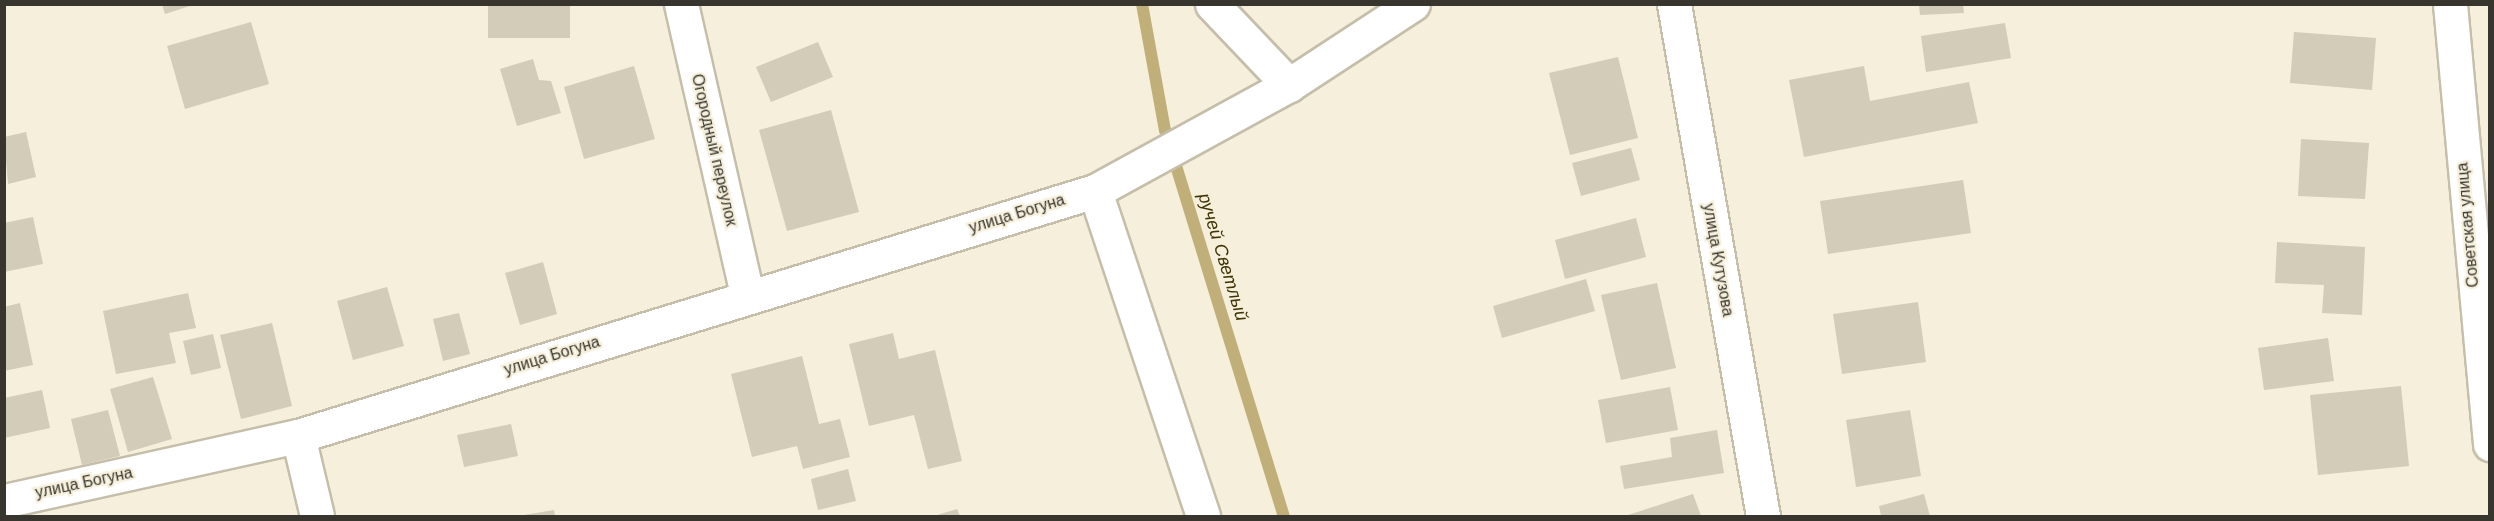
<!DOCTYPE html>
<html>
<head>
<meta charset="utf-8">
<style>
	body { margin:0 }
	#map { position:relative; width:2494px; height:521px; overflow:hidden; background:#f5efdb; font-family:"DM Sans",sans-serif }
	div>[style] { position:absolute }
	.stream>* { height:12px; margin:-6px; padding:0 6px; transform-origin:6px; border-radius:6px; background:#c0af79 }
	.building>* { inset:0; background:#d2ccb9 }
	.roads { filter:drop-shadow(2px 0 #c4beaa) drop-shadow(-2px 0 #c4beaa) drop-shadow(0 2px #c4beaa) drop-shadow(0 -2px #c4beaa) }
	.minor>* { height:33px; margin:-16.5px; padding:0 16.5px; transform-origin:16.5px; border-radius:16.5px; background:#fff }
	span { translate:-50% -50%; white-space:nowrap; text-align:center; line-height:1.15; -webkit-text-stroke:4.5px #f5efdb; paint-order:stroke }
	.street-label { font-size:16px; color:#37352d }
	.water-label { font-size:18px; color:#3f3304; font-style:italic }
	.frame { position:absolute; inset:0; border:6px solid #37352d; pointer-events:none }
</style>
</head>
<body>
<div id="map">
	<div class="stream">
		<div style="left:1142px;top:4px;width:128px;rotate:79.7deg"></div>
		<div style="left:1165px;top:130px;width:404px;rotate:72.9deg"></div>
	</div>
	<div class="building">
		<div style="clip-path:polygon(162px 4px,193px 4px,193px 5px,165px 14px)"></div>
		<div style="clip-path:polygon(488px 5px,570px 5px,570px 38px,488px 38px)"></div>
		<div style="clip-path:polygon(1919px 5px,1963px 5px,1964px 13px,1920px 15px)"></div>
		<div style="clip-path:polygon(251px 22px,269px 84px,185px 109px,167px 46px)"></div>
		<div style="clip-path:polygon(2005px 23px,2011px 58px,1926px 72px,1921px 36px)"></div>
		<div style="clip-path:polygon(2294px 32px,2376px 38px,2372px 90px,2290px 83px)"></div>
		<div style="clip-path:polygon(818px 42px,833px 77px,771px 102px,756px 67px)"></div>
		<div style="clip-path:polygon(1618px 57px,1638px 138px,1570px 155px,1549px 73px)"></div>
		<div style="clip-path:polygon(533px 59px,539px 80px,551px 81px,561px 113px,517px 126px,500px 69px)"></div>
		<div style="clip-path:polygon(634px 66px,655px 139px,584px 159px,564px 87px)"></div>
		<div style="clip-path:polygon(1864px 66px,1870px 101px,1969px 82px,1978px 123px,1804px 157px,1789px 80px)"></div>
		<div style="clip-path:polygon(831px 110px,859px 212px,787px 231px,759px 130px)"></div>
		<div style="clip-path:polygon(26px 132px,36px 177px,8px 184px,4px 137px)"></div>
		<div style="clip-path:polygon(2301px 139px,2369px 143px,2365px 199px,2298px 196px)"></div>
		<div style="clip-path:polygon(1631px 148px,1640px 180px,1581px 196px,1572px 163px)"></div>
		<div style="clip-path:polygon(1963px 180px,1971px 233px,1828px 254px,1820px 201px)"></div>
		<div style="clip-path:polygon(33px 217px,43px 264px,4px 272px,4px 223px)"></div>
		<div style="clip-path:polygon(1636px 218px,1646px 257px,1565px 279px,1555px 240px)"></div>
		<div style="clip-path:polygon(2277px 242px,2365px 247px,2362px 315px,2322px 313px,2324px 285px,2275px 283px)"></div>
		<div style="clip-path:polygon(543px 262px,557px 314px,520px 325px,505px 273px)"></div>
		<div style="clip-path:polygon(1586px 279px,1595px 311px,1502px 338px,1493px 306px)"></div>
		<div style="clip-path:polygon(1657px 283px,1676px 368px,1621px 380px,1601px 295px)"></div>
		<div style="clip-path:polygon(387px 287px,404px 346px,353px 360px,337px 301px)"></div>
		<div style="clip-path:polygon(188px 293px,196px 328px,169px 333px,176px 363px,116px 374px,103px 311px)"></div>
		<div style="clip-path:polygon(1918px 302px,1926px 362px,1842px 374px,1833px 314px)"></div>
		<div style="clip-path:polygon(20px 303px,33px 365px,4px 371px,4px 307px)"></div>
		<div style="clip-path:polygon(459px 313px,470px 354px,443px 361px,433px 319px)"></div>
		<div style="clip-path:polygon(272px 323px,292px 406px,241px 419px,220px 335px)"></div>
		<div style="clip-path:polygon(893px 333px,899px 359px,935px 350px,962px 461px,928px 469px,914px 415px,869px 426px,849px 344px)"></div>
		<div style="clip-path:polygon(213px 334px,221px 368px,191px 375px,183px 341px)"></div>
		<div style="clip-path:polygon(2328px 338px,2334px 381px,2264px 390px,2258px 348px)"></div>
		<div style="clip-path:polygon(802px 356px,819px 424px,840px 419px,850px 457px,803px 469px,797px 446px,752px 457px,731px 374px)"></div>
		<div style="clip-path:polygon(153px 377px,172px 439px,128px 452px,110px 389px)"></div>
		<div style="clip-path:polygon(2401px 386px,2409px 466px,2318px 475px,2310px 395px)"></div>
		<div style="clip-path:polygon(1670px 387px,1678px 430px,1606px 443px,1598px 400px)"></div>
		<div style="clip-path:polygon(42px 390px,50px 428px,4px 438px,4px 398px)"></div>
		<div style="clip-path:polygon(108px 410px,120px 456px,82px 465px,71px 419px)"></div>
		<div style="clip-path:polygon(1910px 410px,1921px 476px,1856px 487px,1846px 420px)"></div>
		<div style="clip-path:polygon(511px 424px,518px 456px,464px 467px,457px 435px)"></div>
		<div style="clip-path:polygon(1717px 430px,1724px 473px,1624px 489px,1620px 466px,1672px 457px,1670px 438px)"></div>
		<div style="clip-path:polygon(848px 469px,856px 501px,818px 510px,811px 479px)"></div>
		<div style="clip-path:polygon(1693px 494px,1701px 516px,1625px 516px)"></div>
		<div style="clip-path:polygon(1924px 494px,1930px 516px,1881px 516px,1879px 506px)"></div>
		<div style="clip-path:polygon(957px 509px,960px 516px,934px 516px)"></div>
		<div style="clip-path:polygon(554px 510px,555px 516px,524px 516px,524px 515px)"></div>
	</div>
	<div class="roads">
		<div class="minor">
			<div style="left:681px;top:4px;width:298px;rotate:77.2deg"></div>
			<div style="left:1212px;top:4px;width:112px;rotate:46.5deg"></div>
			<div style="left:1674px;top:4px;width:520px;rotate:80.14deg"></div>
			<div style="left:2450px;top:4px;width:442px;rotate:84.8deg"></div>
			<div style="left:1095px;top:191px;width:342px;rotate:71.6deg"></div>
			<div style="left:298px;top:436px;width:82px;rotate:76.6deg"></div>
			<div style="left:4px;top:501px;width:301px;rotate:-12.5deg"></div>
			<div style="left:298px;top:436px;width:834px;rotate:-17.09deg"></div>
			<div style="left:1095px;top:191px;width:221px;rotate:-28.7deg"></div>
			<div style="left:1289px;top:85px;width:148px;rotate:-33.2deg"></div>
		</div>
	</div>
	<div class="street-label">
		<span style="left:714px;top:150px;rotate:77deg">Огородный переулок</span>
		<span style="left:1017px;top:214px;rotate:-17deg">улица Богуна</span>
		<span style="left:2468px;top:225px;rotate:-95deg">Советская улица</span>
		<span style="left:1718px;top:260px;rotate:80deg">улица Кутузова</span>
		<span style="left:552px;top:356px;rotate:-17deg">улица Богуна</span>
		<span style="left:84px;top:483px;rotate:-12deg">улица Богуна</span>
	</div>
	<div class="water-label">
		<span style="left:1223px;top:257px;rotate:73deg">ручей Светлый</span>
	</div>
	<div class="frame"></div>
</div>
</body>
</html>
